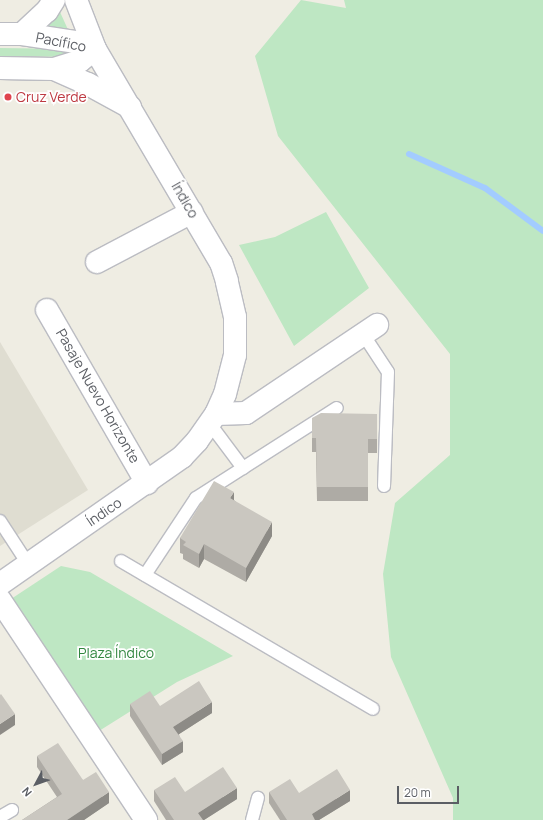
<!DOCTYPE html>
<html>
<head>
<meta charset="utf-8">
<style>
	body { margin:0 }
	#map { position:relative; width:543px; height:820px; overflow:hidden; background:#efede3; font-family:Manrope,sans-serif }
	div>[style] { position:absolute }
	.education>* { inset:0; background:#dfddd1 }
	.green>* { inset:0; background:#bee7c3 }
	.stream>* { height:6px; margin:-3px; padding:0 3px; transform-origin:3px; border-radius:3px; background:#a3ccff }
	.roads { filter:drop-shadow(1px 0 #bbbcc2) drop-shadow(-1px 0 #bbbcc2) drop-shadow(0 1px #bbbcc2) drop-shadow(0 -1px #bbbcc2) }
	.lane>* { height:12px; margin:-6px; padding:0 6px; transform-origin:6px; border-radius:6px; background:#fff }
	.street>* { height:22px; margin:-11px; padding:0 11px; transform-origin:11px; border-radius:11px; background:#fff }
	.secondary>* { height:22px; margin:-11px; padding:0 11px; transform-origin:11px; border-radius:11px; background:#fff }
	.wall>* { inset:0; background:#aeaba5 }
	.shaded-wall>* { inset:0; background:#8d8b86 }
	.building>* { inset:0; background:#cac7c0 }
	.dots>* { width:11px; height:11px; translate:-50% -50%; box-sizing:border-box; border:2px solid #fff; border-radius:50% }
	span { translate:-50% -50%; white-space:nowrap; text-align:center; line-height:1.15; -webkit-text-stroke:3.5px #fff; paint-order:stroke }
	.street-label { font-size:14px; color:#5b5e64 }
	.health-label { font-size:14px; color:#be3a42 }
	.left { translate:0 -50%; text-align:left }
	.park-label { font-size:14px; color:#31863f }
	.north { position:absolute; left:16px; top:764px; width:40px; height:40px; -webkit-text-stroke:3px #fff; paint-order:stroke; rotate:229deg; font-size:11px; font-weight:700; line-height:16px; text-align:center; color:#5b5e64 }
	.north::after { content:''; display:block; margin:auto; width:14px; height:18px; background:#5b5e64; clip-path:polygon(50% 0,100% 100%,50% 72%,0 100%) }
	.scale { position:absolute; left:397px; top:786px; width:62px; height:18px; box-sizing:border-box; border:2px solid #5b5e64; border-top:0; padding-left:5px; font-size:12px; line-height:14px; white-space:nowrap; color:#5b5e64; -webkit-text-stroke:3px #fff; paint-order:stroke }
</style>
</head>
<body>
<div id="map">
	<div class="education">
		<div style="clip-path:polygon(0 342px,88px 490px,0 546px)"></div>
	</div>
	<div class="green">
		<div style="clip-path:polygon(301px 0,346px 8px,344px 0,543px 0,543px 820px,453px 820px,453px 798px,391px 657px,383px 574px,395px 503px,450px 455px,450px 354px,278px 136px,255px 56px)"></div>
		<div style="clip-path:polygon(60px 12px,70px 34px,44px 31px)"></div>
		<div style="clip-path:polygon(0 48px,74px 49px,73px 57px,0 56px)"></div>
		<div style="clip-path:polygon(326px 212px,369px 288px,294px 346px,239px 245px,275px 237px)"></div>
		<div style="clip-path:polygon(61px 566px,90px 572px,233px 656px,177px 682px,99px 731px,11px 599px)"></div>
	</div>
	<div class="stream">
		<div style="left:409px;top:154px;width:83px;rotate:24.1deg"></div>
		<div style="left:485px;top:188px;width:72px;rotate:36.6deg"></div>
	</div>
	<div class="roads">
		<div class="lane">
			<div style="left:363px;top:334px;width:45px;rotate:56.7deg"></div>
			<div style="left:388px;top:372px;width:114px;rotate:92deg"></div>
			<div style="left:210px;top:424px;width:55px;rotate:53.1deg"></div>
			<div style="left:0;top:521px;width:51px;rotate:56.9deg"></div>
			<div style="left:121px;top:561px;width:292px;rotate:30.4deg"></div>
			<div style="left:145px;top:575px;width:92px;rotate:-56.5deg"></div>
			<div style="left:196px;top:498px;width:167px;rotate:-32.6deg"></div>
			<div style="left:0;top:817px;width:14px;rotate:-30deg"></div>
			<div style="left:252px;top:820px;width:23px;rotate:-75deg"></div>
		</div>
		<div class="street">
			<div style="left:97px;top:262px;width:107px;rotate:-27.8deg"></div>
			<div style="left:47px;top:310px;width:200px;rotate:60deg"></div>
			<div style="left:216px;top:414px;width:30px;rotate:-2deg"></div>
			<div style="left:246px;top:413px;width:158px;rotate:-33.9deg"></div>
			<div style="left:0;top:600px;width:264px;rotate:56.4deg"></div>
		</div>
		<div class="secondary">
			<div style="left:0;top:34px;width:22px"></div>
			<div style="left:22px;top:34px;width:55px;rotate:8.4deg"></div>
			<div style="left:76px;top:42px;width:20px;rotate:20deg"></div>
			<div style="left:22px;top:34px;width:34px;rotate:-43deg"></div>
			<div style="left:47px;top:11px;width:13px;rotate:-58deg"></div>
			<div style="left:0;top:68px;width:54px;rotate:1.1deg"></div>
			<div style="left:54px;top:69px;width:27px;rotate:-17deg"></div>
			<div style="left:80px;top:61px;width:19px;rotate:-39deg"></div>
			<div style="left:54px;top:69px;width:37px;rotate:24deg"></div>
			<div style="left:88px;top:84px;width:48px;rotate:28.7deg"></div>
			<div style="left:0;top:584px;width:222px;rotate:-34.9deg"></div>
			<div style="left:182px;top:457px;width:22px;rotate:-47deg"></div>
			<div style="left:197px;top:441px;width:33px;rotate:-55deg"></div>
			<div style="left:216px;top:414px;width:22px;rotate:-66deg"></div>
			<div style="left:225px;top:394px;width:40px;rotate:-75.6deg"></div>
			<div style="left:235px;top:355px;width:38px;rotate:-90deg"></div>
			<div style="left:235px;top:317px;width:37px;rotate:-103deg"></div>
			<div style="left:227px;top:281px;width:19px;rotate:-108deg"></div>
			<div style="left:221px;top:263px;width:248px;rotate:-120.5deg"></div>
			<div style="left:95px;top:49px;width:53px;rotate:-111.2deg"></div>
		</div>
	</div>
	<div class="wall">
		<div style="clip-path:polygon(377px 414px,377px 453px,368px 453px,368px 501px,317px 501px,316px 452px,312px 452px,312px 438px)"></div>
		<div style="clip-path:polygon(234px 500px,272px 536px,246px 582px,204px 559px,199px 568px,183px 559px,183px 554px,180px 553px,180px 538px)"></div>
		<div style="clip-path:polygon(130px 704px,160px 706px,212px 713px,179px 734px,183px 752px,162px 765px,130px 716px)"></div>
		<div style="clip-path:polygon(37px 756px,83px 780px,109px 803px,84px 820px,22px 820px,57px 797px,37px 767px)"></div>
		<div style="clip-path:polygon(154px 790px,185px 792px,237px 799px,204px 820px,166px 820px,154px 801px)"></div>
		<div style="clip-path:polygon(269px 792px,299px 793px,350px 801px,319px 820px,280px 820px,269px 803px)"></div>
	</div>
	<div class="shaded-wall">
		<div style="clip-path:polygon(234px 492px,234px 507px,230px 498px)"></div>
		<div style="clip-path:polygon(272px 522px,272px 536px,246px 582px,246px 568px)"></div>
		<div style="clip-path:polygon(204px 544px,204px 559px,199px 568px,199px 554px)"></div>
		<div style="clip-path:polygon(212px 702px,212px 713px,173px 738px,173px 727px)"></div>
		<div style="clip-path:polygon(15px 714px,15px 725px,0 735px,0 724px)"></div>
		<div style="clip-path:polygon(183px 741px,183px 752px,162px 765px,162px 754px)"></div>
		<div style="clip-path:polygon(237px 788px,237px 799px,204px 820px,198px 820px,198px 813px)"></div>
		<div style="clip-path:polygon(350px 790px,350px 801px,319px 820px,312px 820px,312px 814px)"></div>
		<div style="clip-path:polygon(109px 792px,109px 803px,84px 820px,67px 820px)"></div>
	</div>
	<div class="building">
		<div style="clip-path:polygon(321px 413px,377px 414px,377px 439px,368px 439px,368px 487px,317px 487px,316px 438px,312px 438px,312px 418px)"></div>
		<div style="clip-path:polygon(214px 481px,234px 492px,230px 498px,272px 522px,246px 568px,204px 544px,199px 554px,183px 545px,186px 542px,180px 538px)"></div>
		<div style="clip-path:polygon(199px 681px,212px 702px,173px 727px,183px 741px,162px 754px,130px 704px,150px 691px,160px 706px)"></div>
		<div style="clip-path:polygon(1px 694px,15px 714px,0 724px,0 695px)"></div>
		<div style="clip-path:polygon(58px 743px,83px 780px,96px 772px,109px 792px,67px 820px,22px 820px,62px 794px,37px 756px)"></div>
		<div style="clip-path:polygon(223px 767px,237px 788px,198px 813px,203px 820px,174px 820px,154px 790px,175px 777px,185px 792px)"></div>
		<div style="clip-path:polygon(337px 769px,350px 790px,312px 814px,315px 820px,287px 820px,269px 792px,290px 779px,299px 793px)"></div>
	</div>
	<div class="dots">
		<div style="left:8px;top:97px;background:#e0444e"></div>
	</div>
	<div class="street-label">
		<span style="left:61px;top:42px;rotate:11deg">Pacífico</span>
		<span style="left:185px;top:200px;rotate:60deg">Índico</span>
		<span style="left:98px;top:396px;rotate:60deg">Pasaje Nuevo Horizonte</span>
		<span style="left:104px;top:512px;rotate:-34deg">Índico</span>
	</div>
	<div class="health-label">
		<span class="left" style="left:16px;top:97px">Cruz Verde</span>
	</div>
	<div class="park-label">
		<span style="left:116px;top:653px">Plaza Índico</span>
	</div>
	<div class="north">N</div>
	<div class="scale">20 m</div>
</div>
</body>
</html>
